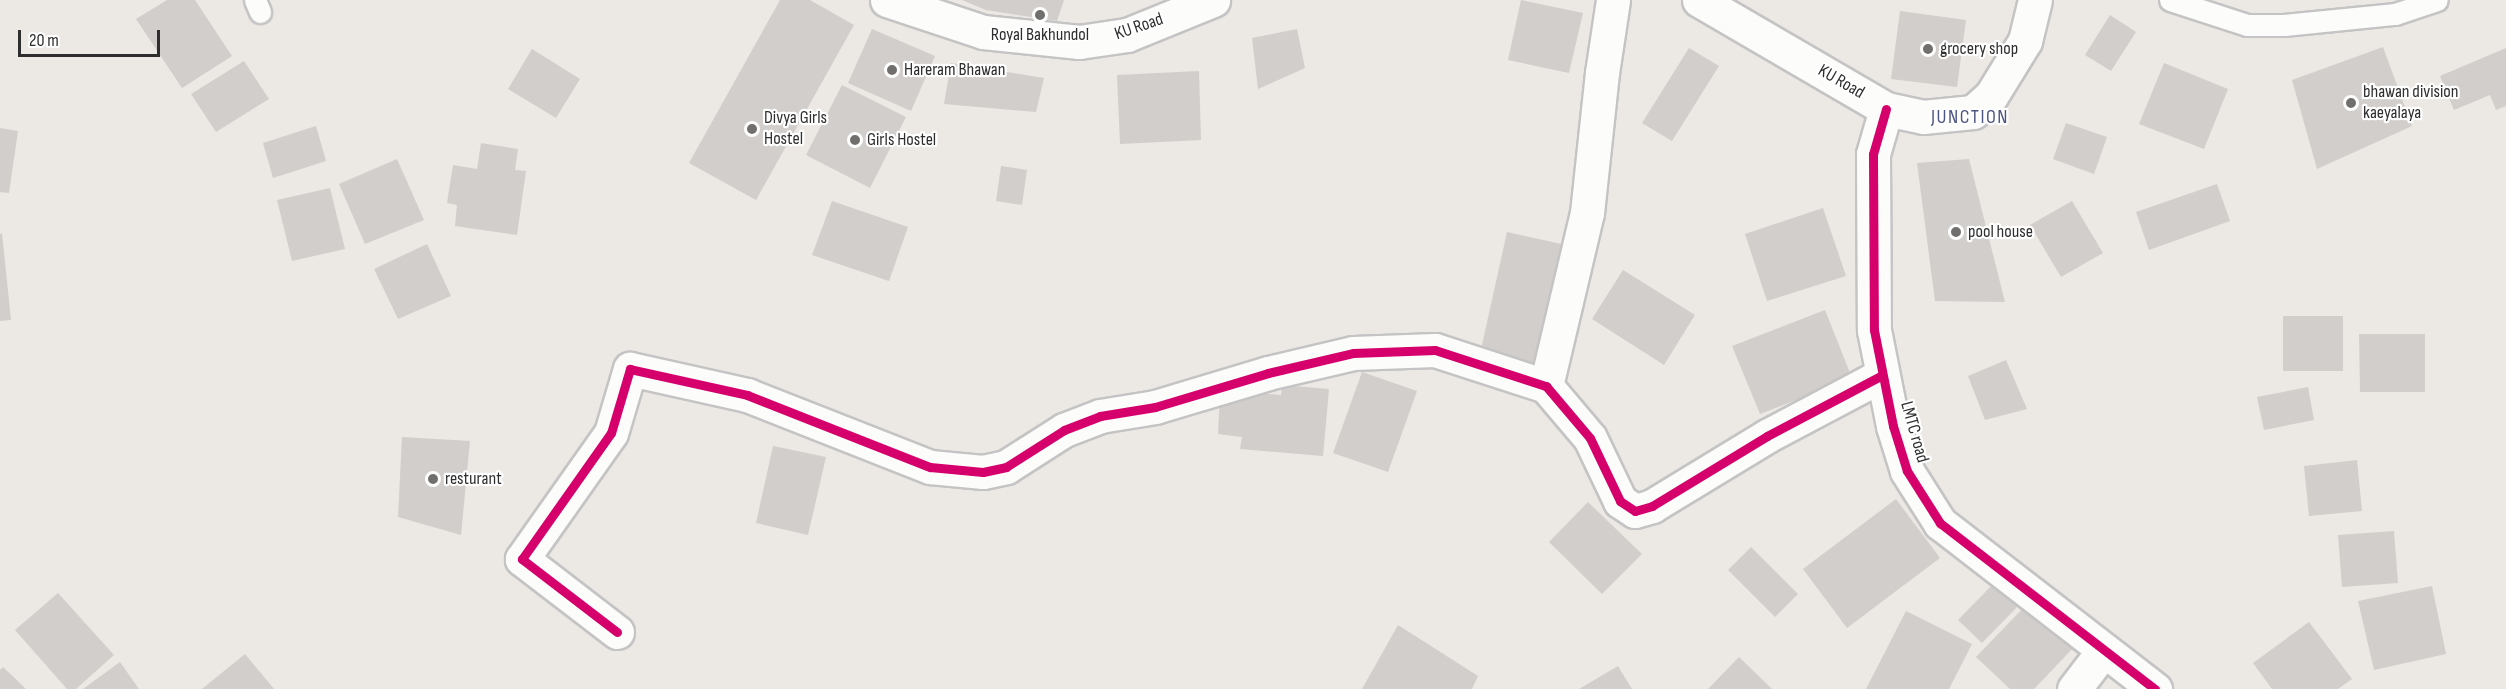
<!DOCTYPE html>
<html>
<head>
<meta charset="utf-8">
<style>
	body { margin:0 }
	#map { position:relative; width:2506px; height:689px; overflow:hidden; background:#ece8e4; font-family:"Sofia Sans Condensed",sans-serif }
	div>[style] { position:absolute }
	.building>* { inset:0; background:#d1cecb }
	.roads { filter:drop-shadow(2px 0 #c5c4c5) drop-shadow(-2px 0 #c5c4c5) drop-shadow(0 2px #c5c4c5) drop-shadow(0 -2px #c5c4c5) }
	.service>* { height:21px; margin:-10.5px; padding:0 10.5px; transform-origin:10.5px; border-radius:10.5px; background:#fcfcfb }
	.minor>* { height:33px; margin:-16.5px; padding:0 16.5px; transform-origin:16.5px; border-radius:16.5px; background:#fcfcfb }
	.tertiary>* { height:33px; margin:-16.5px; padding:0 16.5px; transform-origin:16.5px; border-radius:16.5px; background:#fcfcfb }
	.cycleway>* { height:9px; margin:-4.5px; padding:0 4.5px; transform-origin:4.5px; border-radius:4.5px; background:#d6006c }
	.dots>* { width:16px; height:16px; translate:-50% -50%; box-sizing:border-box; border:3px solid #fff; border-radius:50% }
	span { translate:-50% -50%; white-space:nowrap; text-align:center; line-height:1.15; -webkit-text-stroke:4.5px #fff; paint-order:stroke }
	.street-label { font-size:18px; color:#2e2e2e }
	.poi-label { font-size:18px; color:#2e2e2e }
	.left { translate:0 -50%; text-align:left }
	.neighbourhood-label { font-size:20px; color:#4d5680; letter-spacing:1.5px }
	.scale { position:absolute; left:18px; top:30px; width:142px; height:27px; box-sizing:border-box; border:3px solid #2e2e2e; border-top:0; padding-left:8px; font-size:18px; line-height:21px; white-space:nowrap; color:#2e2e2e; -webkit-text-stroke:4px #fff; paint-order:stroke }
</style>
</head>
<body>
<div id="map">
	<div class="building">
		<div style="clip-path:polygon(167px 0,195px 0,232px 56px,182px 88px,136px 19px)"></div>
		<div style="clip-path:polygon(780px 0,810px 0,854px 25px,756px 200px,689px 163px)"></div>
		<div style="clip-path:polygon(962px 0,1064px 0,1057px 21px,986px 10px)"></div>
		<div style="clip-path:polygon(1521px 0,1583px 13px,1569px 73px,1508px 60px)"></div>
		<div style="clip-path:polygon(1900px 11px,1966px 20px,1957px 87px,1891px 79px)"></div>
		<div style="clip-path:polygon(2110px 15px,2136px 32px,2111px 71px,2085px 55px)"></div>
		<div style="clip-path:polygon(872px 29px,935px 56px,911px 111px,848px 83px)"></div>
		<div style="clip-path:polygon(1297px 29px,1305px 68px,1258px 89px,1252px 38px)"></div>
		<div style="clip-path:polygon(2383px 47px,2412px 126px,2317px 169px,2292px 80px)"></div>
		<div style="clip-path:polygon(1689px 48px,1719px 66px,1672px 141px,1642px 123px)"></div>
		<div style="clip-path:polygon(2506px 48px,2506px 106px,2496px 110px,2490px 95px,2454px 110px,2440px 76px)"></div>
		<div style="clip-path:polygon(532px 49px,580px 79px,556px 118px,508px 89px)"></div>
		<div style="clip-path:polygon(244px 61px,269px 99px,216px 132px,191px 94px)"></div>
		<div style="clip-path:polygon(951px 63px,1044px 78px,1036px 112px,944px 104px)"></div>
		<div style="clip-path:polygon(2164px 63px,2228px 89px,2204px 149px,2139px 124px)"></div>
		<div style="clip-path:polygon(1199px 71px,1201px 140px,1120px 144px,1117px 75px)"></div>
		<div style="clip-path:polygon(842px 85px,906px 117px,870px 188px,806px 155px)"></div>
		<div style="clip-path:polygon(2066px 123px,2107px 137px,2094px 174px,2053px 159px)"></div>
		<div style="clip-path:polygon(316px 126px,326px 161px,273px 178px,263px 143px)"></div>
		<div style="clip-path:polygon(0 128px,18px 131px,9px 193px,0 192px)"></div>
		<div style="clip-path:polygon(481px 143px,518px 149px,515px 170px,526px 171px,517px 235px,455px 226px,457px 205px,447px 203px,453px 165px,477px 169px)"></div>
		<div style="clip-path:polygon(397px 159px,424px 220px,365px 244px,339px 184px)"></div>
		<div style="clip-path:polygon(1969px 159px,2005px 302px,1935px 301px,1917px 163px)"></div>
		<div style="clip-path:polygon(1001px 166px,1027px 170px,1022px 205px,996px 201px)"></div>
		<div style="clip-path:polygon(2217px 184px,2230px 221px,2149px 250px,2136px 212px)"></div>
		<div style="clip-path:polygon(330px 188px,345px 249px,292px 261px,277px 200px)"></div>
		<div style="clip-path:polygon(832px 201px,908px 227px,889px 281px,812px 255px)"></div>
		<div style="clip-path:polygon(2072px 201px,2103px 253px,2061px 277px,2030px 225px)"></div>
		<div style="clip-path:polygon(1823px 208px,1846px 276px,1767px 301px,1745px 234px)"></div>
		<div style="clip-path:polygon(1507px 232px,1566px 245px,1539px 367px,1480px 354px)"></div>
		<div style="clip-path:polygon(2px 233px,11px 320px,0 321px,0 234px)"></div>
		<div style="clip-path:polygon(427px 244px,451px 296px,398px 319px,374px 269px)"></div>
		<div style="clip-path:polygon(1623px 270px,1695px 315px,1664px 365px,1592px 319px)"></div>
		<div style="clip-path:polygon(1825px 310px,1852px 378px,1760px 414px,1732px 346px)"></div>
		<div style="clip-path:polygon(2283px 316px,2343px 316px,2343px 371px,2283px 371px)"></div>
		<div style="clip-path:polygon(2359px 334px,2425px 334px,2425px 392px,2360px 392px)"></div>
		<div style="clip-path:polygon(2006px 360px,2027px 409px,1985px 420px,1968px 376px)"></div>
		<div style="clip-path:polygon(1362px 372px,1417px 391px,1388px 472px,1333px 453px)"></div>
		<div style="clip-path:polygon(1282px 385px,1329px 389px,1323px 456px,1240px 449px,1242px 437px,1218px 434px,1220px 396px,1247px 399px,1248px 392px,1281px 395px)"></div>
		<div style="clip-path:polygon(2308px 387px,2314px 420px,2264px 430px,2257px 397px)"></div>
		<div style="clip-path:polygon(402px 437px,470px 441px,461px 535px,398px 517px)"></div>
		<div style="clip-path:polygon(773px 446px,826px 457px,808px 535px,756px 523px)"></div>
		<div style="clip-path:polygon(2357px 460px,2362px 511px,2309px 516px,2304px 466px)"></div>
		<div style="clip-path:polygon(1896px 499px,1940px 558px,1847px 628px,1803px 569px)"></div>
		<div style="clip-path:polygon(1588px 502px,1642px 554px,1602px 594px,1549px 542px)"></div>
		<div style="clip-path:polygon(2394px 531px,2398px 583px,2342px 587px,2338px 535px)"></div>
		<div style="clip-path:polygon(1751px 547px,1798px 594px,1775px 617px,1728px 570px)"></div>
		<div style="clip-path:polygon(1995px 582px,2019px 605px,1982px 643px,1958px 620px)"></div>
		<div style="clip-path:polygon(2432px 586px,2446px 654px,2374px 670px,2358px 601px)"></div>
		<div style="clip-path:polygon(58px 593px,114px 655px,76px 689px,67px 689px,15px 630px)"></div>
		<div style="clip-path:polygon(2029px 602px,2075px 646px,2034px 689px,2010px 689px,1976px 657px)"></div>
		<div style="clip-path:polygon(1906px 611px,1972px 644px,1949px 689px,1866px 689px)"></div>
		<div style="clip-path:polygon(2309px 622px,2352px 679px,2338px 689px,2272px 689px,2253px 663px)"></div>
		<div style="clip-path:polygon(1398px 625px,1478px 676px,1472px 689px,1362px 689px)"></div>
		<div style="clip-path:polygon(245px 654px,274px 689px,202px 689px)"></div>
		<div style="clip-path:polygon(1739px 657px,1772px 689px,1708px 689px)"></div>
		<div style="clip-path:polygon(120px 662px,139px 689px,83px 689px)"></div>
		<div style="clip-path:polygon(1618px 666px,1632px 689px,1579px 689px)"></div>
		<div style="clip-path:polygon(3px 667px,26px 689px,0 689px,0 670px)"></div>
	</div>
	<div class="roads">
		<div class="service">
			<div style="left:255px;top:0;width:13px;rotate:67deg"></div>
			<div style="left:2170px;top:0;width:81px;rotate:18deg"></div>
			<div style="left:2247px;top:25px;width:37px"></div>
			<div style="left:2284px;top:25px;width:112px;rotate:-5.7deg"></div>
			<div style="left:2395px;top:14px;width:44px;rotate:-18.4deg"></div>
		</div>
		<div class="minor">
			<div style="left:1886px;top:109px;width:47px;rotate:106.1deg"></div>
			<div style="left:1873px;top:154px;width:176px;rotate:89.7deg"></div>
			<div style="left:1874px;top:330px;width:98px;rotate:78.8deg"></div>
			<div style="left:1893px;top:426px;width:47px;rotate:72.7deg"></div>
			<div style="left:1907px;top:471px;width:62px;rotate:57.6deg"></div>
			<div style="left:1940px;top:523px;width:272px;rotate:37.7deg"></div>
			<div style="left:1546px;top:386px;width:178px;rotate:-76.7deg"></div>
			<div style="left:1587px;top:213px;width:141px;rotate:-83.9deg"></div>
			<div style="left:1602px;top:73px;width:74px;rotate:-81.4deg"></div>
			<div style="left:617px;top:632px;width:120px;rotate:-142.5deg"></div>
			<div style="left:522px;top:559px;width:154px;rotate:-54.8deg"></div>
			<div style="left:611px;top:433px;width:67px;rotate:-73.5deg"></div>
			<div style="left:630px;top:369px;width:120px;rotate:12.5deg"></div>
			<div style="left:747px;top:395px;width:197px;rotate:21.5deg"></div>
			<div style="left:930px;top:467px;width:53px;rotate:5.4deg"></div>
			<div style="left:983px;top:472px;width:24px;rotate:-12deg"></div>
			<div style="left:1006px;top:467px;width:69px;rotate:-32.5deg"></div>
			<div style="left:1064px;top:430px;width:39px;rotate:-21deg"></div>
			<div style="left:1100px;top:416px;width:56px;rotate:-9.3deg"></div>
			<div style="left:1155px;top:407px;width:118px;rotate:-16.7deg"></div>
			<div style="left:1268px;top:373px;width:87px;rotate:-13.2deg"></div>
			<div style="left:1353px;top:353px;width:82px;rotate:-2.1deg"></div>
			<div style="left:1435px;top:350px;width:117px;rotate:18deg"></div>
			<div style="left:1546px;top:386px;width:68px;rotate:49.8deg"></div>
			<div style="left:1590px;top:438px;width:70px;rotate:64.5deg"></div>
			<div style="left:1620px;top:501px;width:18px;rotate:34deg"></div>
			<div style="left:1635px;top:511px;width:18px;rotate:-16deg"></div>
			<div style="left:1652px;top:506px;width:135px;rotate:-31.3deg"></div>
			<div style="left:1767px;top:436px;width:130px;rotate:-27.9deg"></div>
			<div style="left:2074px;top:689px;width:49px;rotate:-52.4deg"></div>
		</div>
		<div class="tertiary">
			<div style="left:887px;top:0;width:101px;rotate:18.4deg"></div>
			<div style="left:983px;top:32px;width:97px;rotate:5.9deg"></div>
			<div style="left:1079px;top:42px;width:49px;rotate:-8.3deg"></div>
			<div style="left:1127px;top:35px;width:93px;rotate:-22.1deg"></div>
			<div style="left:1699px;top:0;width:216px;rotate:30.2deg"></div>
			<div style="left:1886px;top:109px;width:38px;rotate:12deg"></div>
			<div style="left:1923px;top:117px;width:50px;rotate:-5.7deg"></div>
			<div style="left:1973px;top:112px;width:24px;rotate:-42deg"></div>
			<div style="left:1991px;top:96px;width:65px;rotate:-58.3deg"></div>
			<div style="left:2025px;top:41px;width:42px;rotate:-76.3deg"></div>
		</div>
	</div>
	<div class="cycleway">
		<div style="left:1886px;top:109px;width:47px;rotate:106.1deg"></div>
		<div style="left:1873px;top:154px;width:176px;rotate:89.7deg"></div>
		<div style="left:1874px;top:330px;width:98px;rotate:78.8deg"></div>
		<div style="left:1893px;top:426px;width:47px;rotate:72.7deg"></div>
		<div style="left:1907px;top:471px;width:62px;rotate:57.6deg"></div>
		<div style="left:1940px;top:523px;width:272px;rotate:37.7deg"></div>
		<div style="left:617px;top:632px;width:120px;rotate:-142.5deg"></div>
		<div style="left:522px;top:559px;width:154px;rotate:-54.8deg"></div>
		<div style="left:611px;top:433px;width:67px;rotate:-73.5deg"></div>
		<div style="left:630px;top:369px;width:120px;rotate:12.5deg"></div>
		<div style="left:747px;top:395px;width:197px;rotate:21.5deg"></div>
		<div style="left:930px;top:467px;width:53px;rotate:5.4deg"></div>
		<div style="left:983px;top:472px;width:24px;rotate:-12deg"></div>
		<div style="left:1006px;top:467px;width:69px;rotate:-32.5deg"></div>
		<div style="left:1064px;top:430px;width:39px;rotate:-21deg"></div>
		<div style="left:1100px;top:416px;width:56px;rotate:-9.3deg"></div>
		<div style="left:1155px;top:407px;width:118px;rotate:-16.7deg"></div>
		<div style="left:1268px;top:373px;width:87px;rotate:-13.2deg"></div>
		<div style="left:1353px;top:353px;width:82px;rotate:-2.1deg"></div>
		<div style="left:1435px;top:350px;width:117px;rotate:18deg"></div>
		<div style="left:1546px;top:386px;width:68px;rotate:49.8deg"></div>
		<div style="left:1590px;top:438px;width:70px;rotate:64.5deg"></div>
		<div style="left:1620px;top:501px;width:18px;rotate:34deg"></div>
		<div style="left:1635px;top:511px;width:18px;rotate:-16deg"></div>
		<div style="left:1652px;top:506px;width:135px;rotate:-31.3deg"></div>
		<div style="left:1767px;top:436px;width:130px;rotate:-27.9deg"></div>
	</div>
	<div class="dots">
		<div style="left:1040px;top:15px;background:#706f6e"></div>
		<div style="left:1928px;top:49px;background:#706f6e"></div>
		<div style="left:892px;top:70px;background:#706f6e"></div>
		<div style="left:2351px;top:103px;background:#706f6e"></div>
		<div style="left:752px;top:129px;background:#706f6e"></div>
		<div style="left:855px;top:140px;background:#706f6e"></div>
		<div style="left:1956px;top:232px;background:#706f6e"></div>
		<div style="left:433px;top:479px;background:#706f6e"></div>
	</div>
	<div class="street-label">
		<span style="left:1139px;top:27px;rotate:-19deg">KU Road</span>
		<span style="left:1841px;top:82px;rotate:30deg">KU Road</span>
		<span style="left:1914px;top:432px;rotate:74deg">LMTC road</span>
	</div>
	<div class="poi-label">
		<span style="left:1040px;top:35px">Royal Bakhundol</span>
		<span class="left" style="left:1940px;top:49px">grocery shop</span>
		<span class="left" style="left:904px;top:70px">Hareram Bhawan</span>
		<span class="left" style="left:2363px;top:103px">bhawan division<br>kaeyalaya</span>
		<span class="left" style="left:764px;top:129px">Divya Girls<br>Hostel</span>
		<span class="left" style="left:867px;top:140px">Girls Hostel</span>
		<span class="left" style="left:1968px;top:232px">pool house</span>
		<span class="left" style="left:445px;top:479px">resturant</span>
	</div>
	<div class="neighbourhood-label">
		<span style="left:1970px;top:117px">JUNCTION</span>
	</div>
	<div class="scale">20 m</div>
</div>
</body>
</html>
